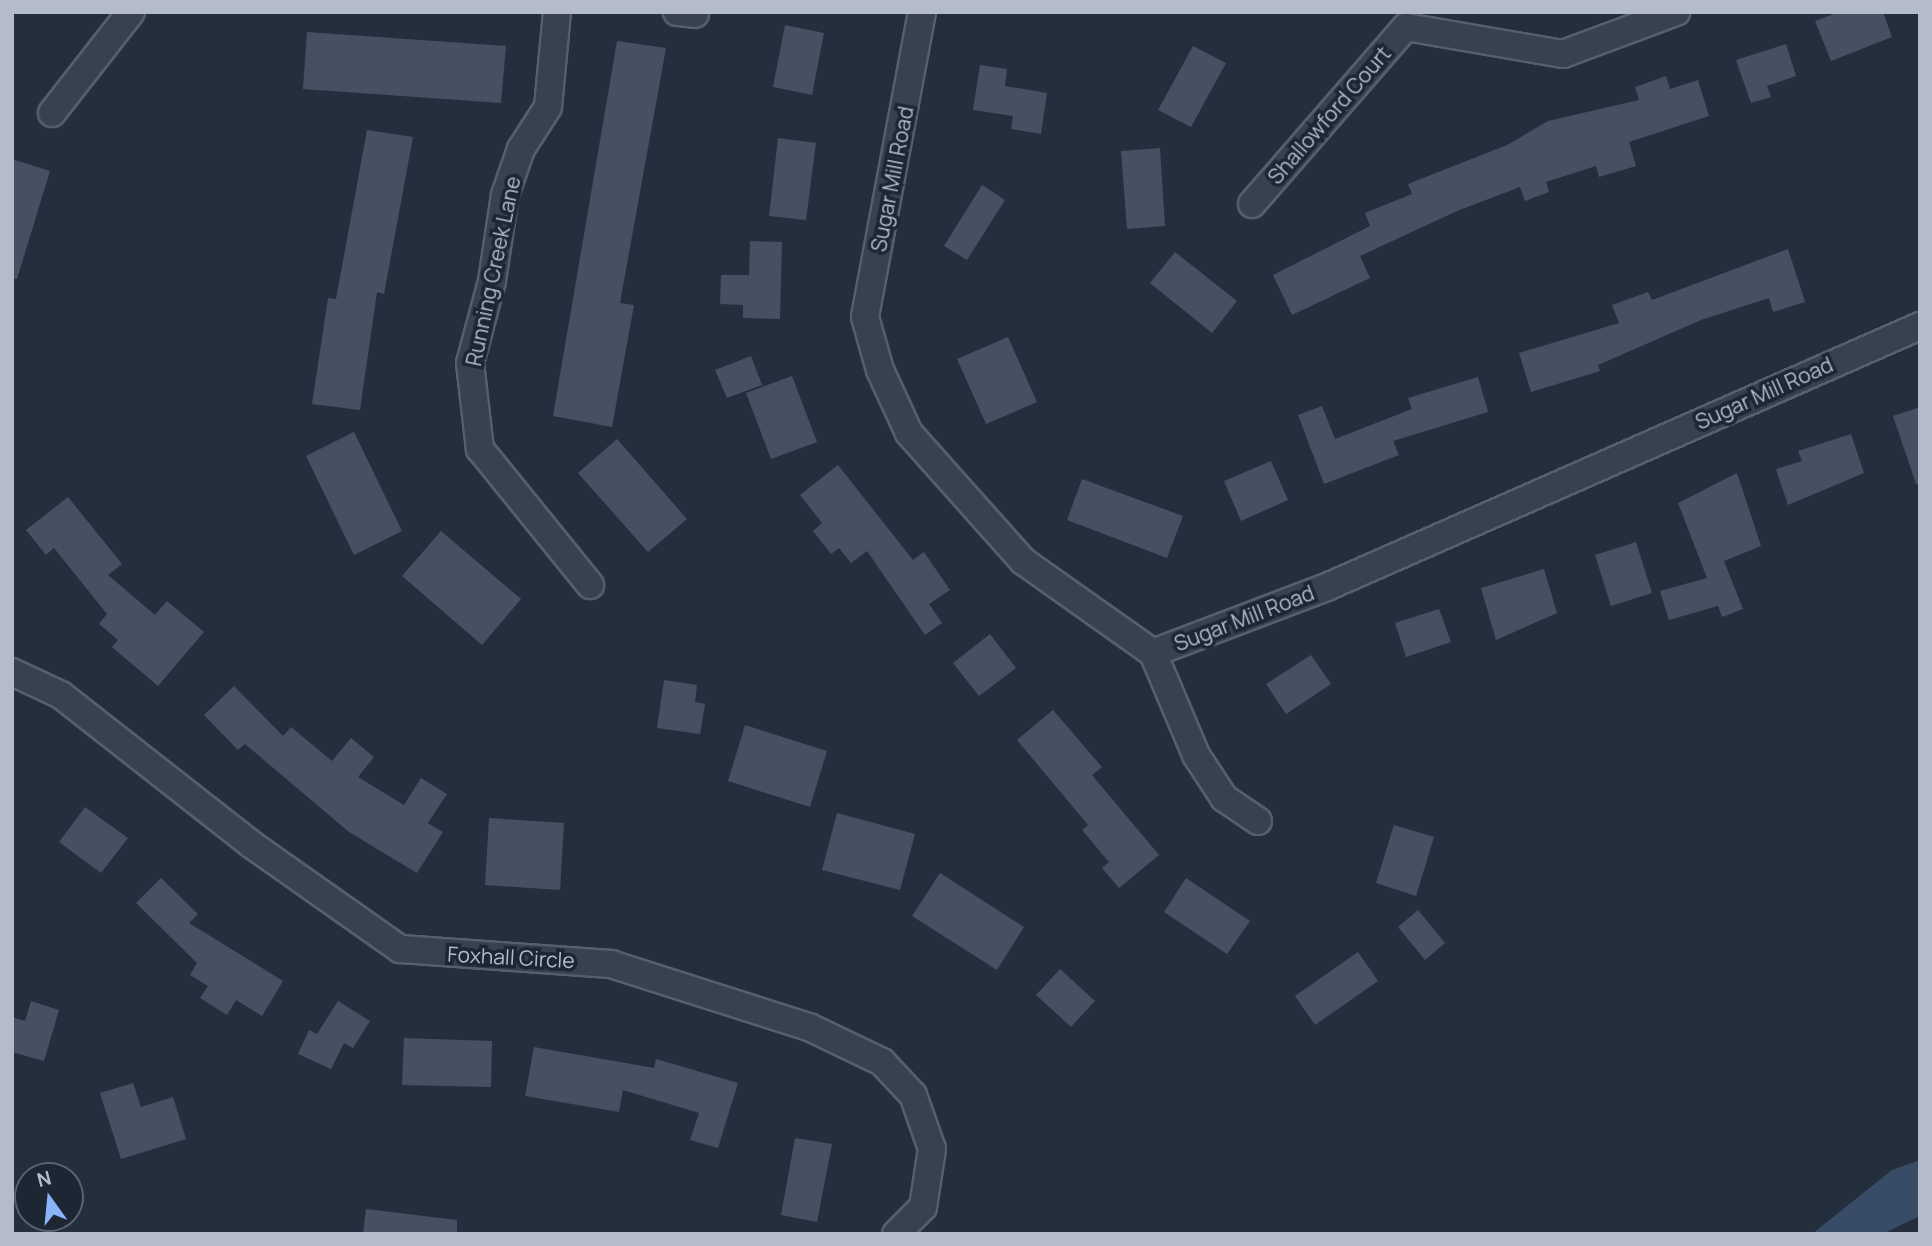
<!DOCTYPE html>
<html>
<head>
<meta charset="utf-8">
<style>
	body { margin:0 }
	#map { position:relative; width:1932px; height:1246px; overflow:hidden; background:#242f3e; font-family:Manrope,sans-serif }
	div>[style] { position:absolute }
	.water>* { inset:0; background:#394c67 }
	.building>* { inset:0; background:#455162 }
	.roads { filter:drop-shadow(2px 0 #565f6c) drop-shadow(-2px 0 #565f6c) drop-shadow(0 2px #565f6c) drop-shadow(0 -2px #565f6c) }
	.street>* { height:26px; margin:-13px; padding:0 13px; transform-origin:13px; border-radius:13px; background:#38414e }
	span { translate:-50% -50%; white-space:nowrap; text-align:center; line-height:1.15; -webkit-text-stroke:7px #1d2633; paint-order:stroke }
	.street-label { font-size:21px; color:#b4bcc9 }
	.frame { position:absolute; inset:0; border:14px solid #b4bcc9; pointer-events:none }
	.north { position:absolute; left:14px; top:1162px; width:70px; height:70px; box-sizing:border-box; background:#1d2633; border:2px solid #59626f; border-radius:50%; rotate:345deg; font-size:19px; font-weight:700; line-height:28px; text-align:center; color:#b4bcc9 }
	.north::after { content:''; display:block; margin:auto; width:24px; height:32px; background:#8ab4f8; clip-path:polygon(50% 0,100% 100%,50% 72%,0 100%) }
</style>
</head>
<body>
<div id="map">
	<div class="water">
		<div style="clip-path:polygon(1920px 1160px,1920px 1216px,1882px 1234px,1812px 1234px,1892px 1170px)"></div>
	</div>
	<div class="building">
		<div style="clip-path:polygon(1839px 12px,1883px 12px,1892px 37px,1831px 61px,1815px 21px)"></div>
		<div style="clip-path:polygon(785px 25px,824px 33px,812px 95px,773px 87px)"></div>
		<div style="clip-path:polygon(307px 32px,506px 46px,501px 103px,303px 89px)"></div>
		<div style="clip-path:polygon(617px 41px,666px 48px,620px 303px,634px 305px,612px 427px,553px 416px)"></div>
		<div style="clip-path:polygon(1786px 44px,1796px 76px,1767px 86px,1771px 97px,1751px 103px,1736px 60px)"></div>
		<div style="clip-path:polygon(1193px 46px,1226px 63px,1191px 127px,1158px 110px)"></div>
		<div style="clip-path:polygon(980px 65px,1007px 69px,1005px 86px,1047px 93px,1041px 134px,1011px 129px,1013px 116px,973px 110px)"></div>
		<div style="clip-path:polygon(1666px 76px,1670px 89px,1698px 80px,1709px 116px,1629px 142px,1636px 166px,1599px 177px,1596px 166px,1546px 182px,1549px 192px,1525px 201px,1520px 187px,1457px 211px,1360px 256px,1370px 278px,1292px 315px,1273px 275px,1370px 226px,1365px 213px,1412px 194px,1408px 184px,1507px 145px,1548px 121px,1639px 100px,1635px 87px)"></div>
		<div style="clip-path:polygon(367px 130px,413px 137px,384px 294px,377px 292px,360px 410px,312px 404px,328px 298px,336px 299px)"></div>
		<div style="clip-path:polygon(778px 138px,816px 143px,806px 220px,769px 216px)"></div>
		<div style="clip-path:polygon(1160px 148px,1165px 226px,1127px 229px,1121px 151px)"></div>
		<div style="clip-path:polygon(12px 159px,50px 171px,17px 279px,12px 279px)"></div>
		<div style="clip-path:polygon(982px 185px,1005px 200px,967px 260px,944px 246px)"></div>
		<div style="clip-path:polygon(750px 241px,782px 242px,780px 319px,743px 318px,743px 305px,720px 304px,721px 275px,749px 275px)"></div>
		<div style="clip-path:polygon(1788px 249px,1805px 302px,1773px 312px,1769px 298px,1701px 320px,1598px 365px,1600px 371px,1531px 392px,1519px 353px,1619px 323px,1612px 305px,1648px 292px,1652px 300px)"></div>
		<div style="clip-path:polygon(1175px 252px,1237px 301px,1212px 333px,1150px 283px)"></div>
		<div style="clip-path:polygon(1008px 337px,1037px 402px,986px 424px,957px 359px)"></div>
		<div style="clip-path:polygon(751px 356px,762px 385px,727px 398px,715px 370px)"></div>
		<div style="clip-path:polygon(792px 376px,817px 442px,771px 459px,746px 393px)"></div>
		<div style="clip-path:polygon(1478px 377px,1488px 412px,1393px 441px,1399px 455px,1324px 484px,1298px 415px,1322px 406px,1335px 439px,1412px 409px,1408px 398px)"></div>
		<div style="clip-path:polygon(1920px 407px,1920px 484px,1916px 484px,1893px 416px)"></div>
		<div style="clip-path:polygon(354px 432px,402px 531px,354px 555px,306px 456px)"></div>
		<div style="clip-path:polygon(1851px 434px,1864px 473px,1788px 505px,1776px 469px,1802px 461px,1798px 451px)"></div>
		<div style="clip-path:polygon(617px 439px,687px 519px,648px 552px,578px 473px)"></div>
		<div style="clip-path:polygon(1271px 461px,1288px 500px,1241px 521px,1224px 481px)"></div>
		<div style="clip-path:polygon(838px 465px,913px 560px,924px 552px,950px 590px,929px 604px,942px 623px,925px 635px,867px 551px,851px 563px,839px 548px,831px 554px,813px 531px,822px 523px,800px 495px)"></div>
		<div style="clip-path:polygon(1737px 473px,1761px 546px,1724px 561px,1743px 609px,1722px 617px,1718px 606px,1669px 620px,1660px 591px,1707px 578px,1678px 503px)"></div>
		<div style="clip-path:polygon(1082px 479px,1183px 516px,1167px 558px,1067px 520px)"></div>
		<div style="clip-path:polygon(68px 497px,122px 564px,108px 575px,155px 615px,167px 601px,204px 632px,158px 686px,112px 647px,118px 640px,99px 624px,107px 614px,54px 548px,46px 555px,26px 530px)"></div>
		<div style="clip-path:polygon(441px 531px,521px 599px,482px 645px,402px 576px)"></div>
		<div style="clip-path:polygon(1636px 542px,1652px 593px,1611px 606px,1595px 555px)"></div>
		<div style="clip-path:polygon(1544px 569px,1557px 613px,1496px 640px,1481px 588px)"></div>
		<div style="clip-path:polygon(1439px 609px,1451px 642px,1406px 657px,1395px 623px)"></div>
		<div style="clip-path:polygon(990px 634px,1016px 668px,979px 696px,953px 663px)"></div>
		<div style="clip-path:polygon(1311px 655px,1331px 684px,1286px 714px,1266px 684px)"></div>
		<div style="clip-path:polygon(664px 680px,697px 685px,695px 702px,705px 704px,700px 734px,657px 728px)"></div>
		<div style="clip-path:polygon(234px 686px,283px 736px,291px 727px,332px 761px,351px 738px,374px 757px,358px 777px,404px 805px,421px 778px,447px 794px,428px 823px,443px 832px,417px 873px,349px 832px,245px 744px,238px 750px,204px 715px)"></div>
		<div style="clip-path:polygon(1053px 710px,1102px 767px,1092px 775px,1159px 855px,1119px 888px,1102px 868px,1109px 862px,1082px 830px,1088px 825px,1017px 740px)"></div>
		<div style="clip-path:polygon(745px 725px,827px 751px,810px 807px,728px 781px)"></div>
		<div style="clip-path:polygon(85px 807px,128px 838px,101px 873px,59px 842px)"></div>
		<div style="clip-path:polygon(837px 813px,915px 834px,900px 890px,822px 870px)"></div>
		<div style="clip-path:polygon(489px 818px,564px 823px,560px 890px,485px 885px)"></div>
		<div style="clip-path:polygon(1394px 825px,1434px 837px,1416px 896px,1376px 883px)"></div>
		<div style="clip-path:polygon(940px 873px,1024px 927px,997px 970px,912px 916px)"></div>
		<div style="clip-path:polygon(161px 878px,198px 914px,189px 923px,283px 981px,262px 1016px,236px 1000px,227px 1015px,200px 998px,208px 986px,190px 975px,197px 963px,136px 903px)"></div>
		<div style="clip-path:polygon(1186px 878px,1250px 921px,1227px 954px,1164px 912px)"></div>
		<div style="clip-path:polygon(1418px 910px,1445px 943px,1425px 960px,1398px 927px)"></div>
		<div style="clip-path:polygon(1358px 952px,1378px 981px,1315px 1025px,1295px 996px)"></div>
		<div style="clip-path:polygon(1060px 969px,1095px 1001px,1071px 1027px,1036px 995px)"></div>
		<div style="clip-path:polygon(31px 1001px,59px 1010px,44px 1061px,12px 1052px,12px 1017px,25px 1021px)"></div>
		<div style="clip-path:polygon(338px 1001px,370px 1021px,353px 1048px,344px 1043px,331px 1069px,298px 1054px,309px 1030px,317px 1034px)"></div>
		<div style="clip-path:polygon(404px 1038px,492px 1041px,491px 1087px,402px 1085px)"></div>
		<div style="clip-path:polygon(534px 1047px,654px 1068px,656px 1059px,738px 1083px,718px 1148px,690px 1140px,699px 1113px,623px 1090px,619px 1112px,525px 1096px)"></div>
		<div style="clip-path:polygon(133px 1083px,141px 1107px,173px 1097px,186px 1139px,121px 1159px,100px 1093px)"></div>
		<div style="clip-path:polygon(795px 1138px,832px 1144px,817px 1222px,781px 1215px)"></div>
		<div style="clip-path:polygon(366px 1209px,457px 1220px,457px 1234px,363px 1234px)"></div>
	</div>
	<div class="roads">
		<div class="street">
			<div style="left:557px;top:12px;width:95px;rotate:95.4deg"></div>
			<div style="left:548px;top:107px;width:50px;rotate:122.7deg"></div>
			<div style="left:521px;top:149px;width:49px;rotate:109.2deg"></div>
			<div style="left:505px;top:195px;width:87px;rotate:98.6deg"></div>
			<div style="left:492px;top:281px;width:85px;rotate:105deg"></div>
			<div style="left:470px;top:363px;width:87px;rotate:83.4deg"></div>
			<div style="left:480px;top:449px;width:175px;rotate:51deg"></div>
			<div style="left:677px;top:12px;width:18px;rotate:6deg"></div>
			<div style="left:922px;top:12px;width:310px;rotate:100.6deg"></div>
			<div style="left:865px;top:317px;width:55px;rotate:74.2deg"></div>
			<div style="left:880px;top:370px;width:69px;rotate:65.3deg"></div>
			<div style="left:909px;top:433px;width:171px;rotate:48.3deg"></div>
			<div style="left:1023px;top:561px;width:159px;rotate:35.3deg"></div>
			<div style="left:1153px;top:653px;width:188px;rotate:-20.8deg"></div>
			<div style="left:1329px;top:586px;width:646px;rotate:-23.75deg"></div>
			<div style="left:1406px;top:27px;width:159px;rotate:9.8deg"></div>
			<div style="left:1563px;top:54px;width:121px;rotate:-20.4deg"></div>
			<div style="left:52px;top:113px;width:128px;rotate:-52deg"></div>
			<div style="left:1252px;top:204px;width:235px;rotate:-49deg"></div>
			<div style="left:1153px;top:653px;width:111px;rotate:67.1deg"></div>
			<div style="left:1196px;top:755px;width:51px;rotate:56.9deg"></div>
			<div style="left:1224px;top:798px;width:41px;rotate:34.1deg"></div>
			<div style="left:12px;top:672px;width:54px;rotate:25.1deg"></div>
			<div style="left:61px;top:695px;width:241px;rotate:38.1deg"></div>
			<div style="left:251px;top:844px;width:182px;rotate:35.2deg"></div>
			<div style="left:400px;top:949px;width:212px;rotate:4.1deg"></div>
			<div style="left:611px;top:964px;width:208px;rotate:17.7deg"></div>
			<div style="left:809px;top:1027px;width:81px;rotate:25.6deg"></div>
			<div style="left:882px;top:1062px;width:45px;rotate:46.8deg"></div>
			<div style="left:913px;top:1095px;width:57px;rotate:70.6deg"></div>
			<div style="left:932px;top:1149px;width:59px;rotate:98.8deg"></div>
			<div style="left:923px;top:1207px;width:38px;rotate:135deg"></div>
		</div>
	</div>
	<div class="street-label">
		<span style="left:1329px;top:115px;rotate:-49deg">Shallowford Court</span>
		<span style="left:892px;top:179px;rotate:-79deg">Sugar Mill Road</span>
		<span style="left:493px;top:271px;rotate:-78deg">Running Creek Lane</span>
		<span style="left:1764px;top:393px;rotate:-24deg">Sugar Mill Road</span>
		<span style="left:1244px;top:618px;rotate:-21deg">Sugar Mill Road</span>
		<span style="left:511px;top:957px;rotate:3deg">Foxhall Circle</span>
	</div>
	<div class="frame"></div>
	<div class="north">N</div>
</div>
</body>
</html>
